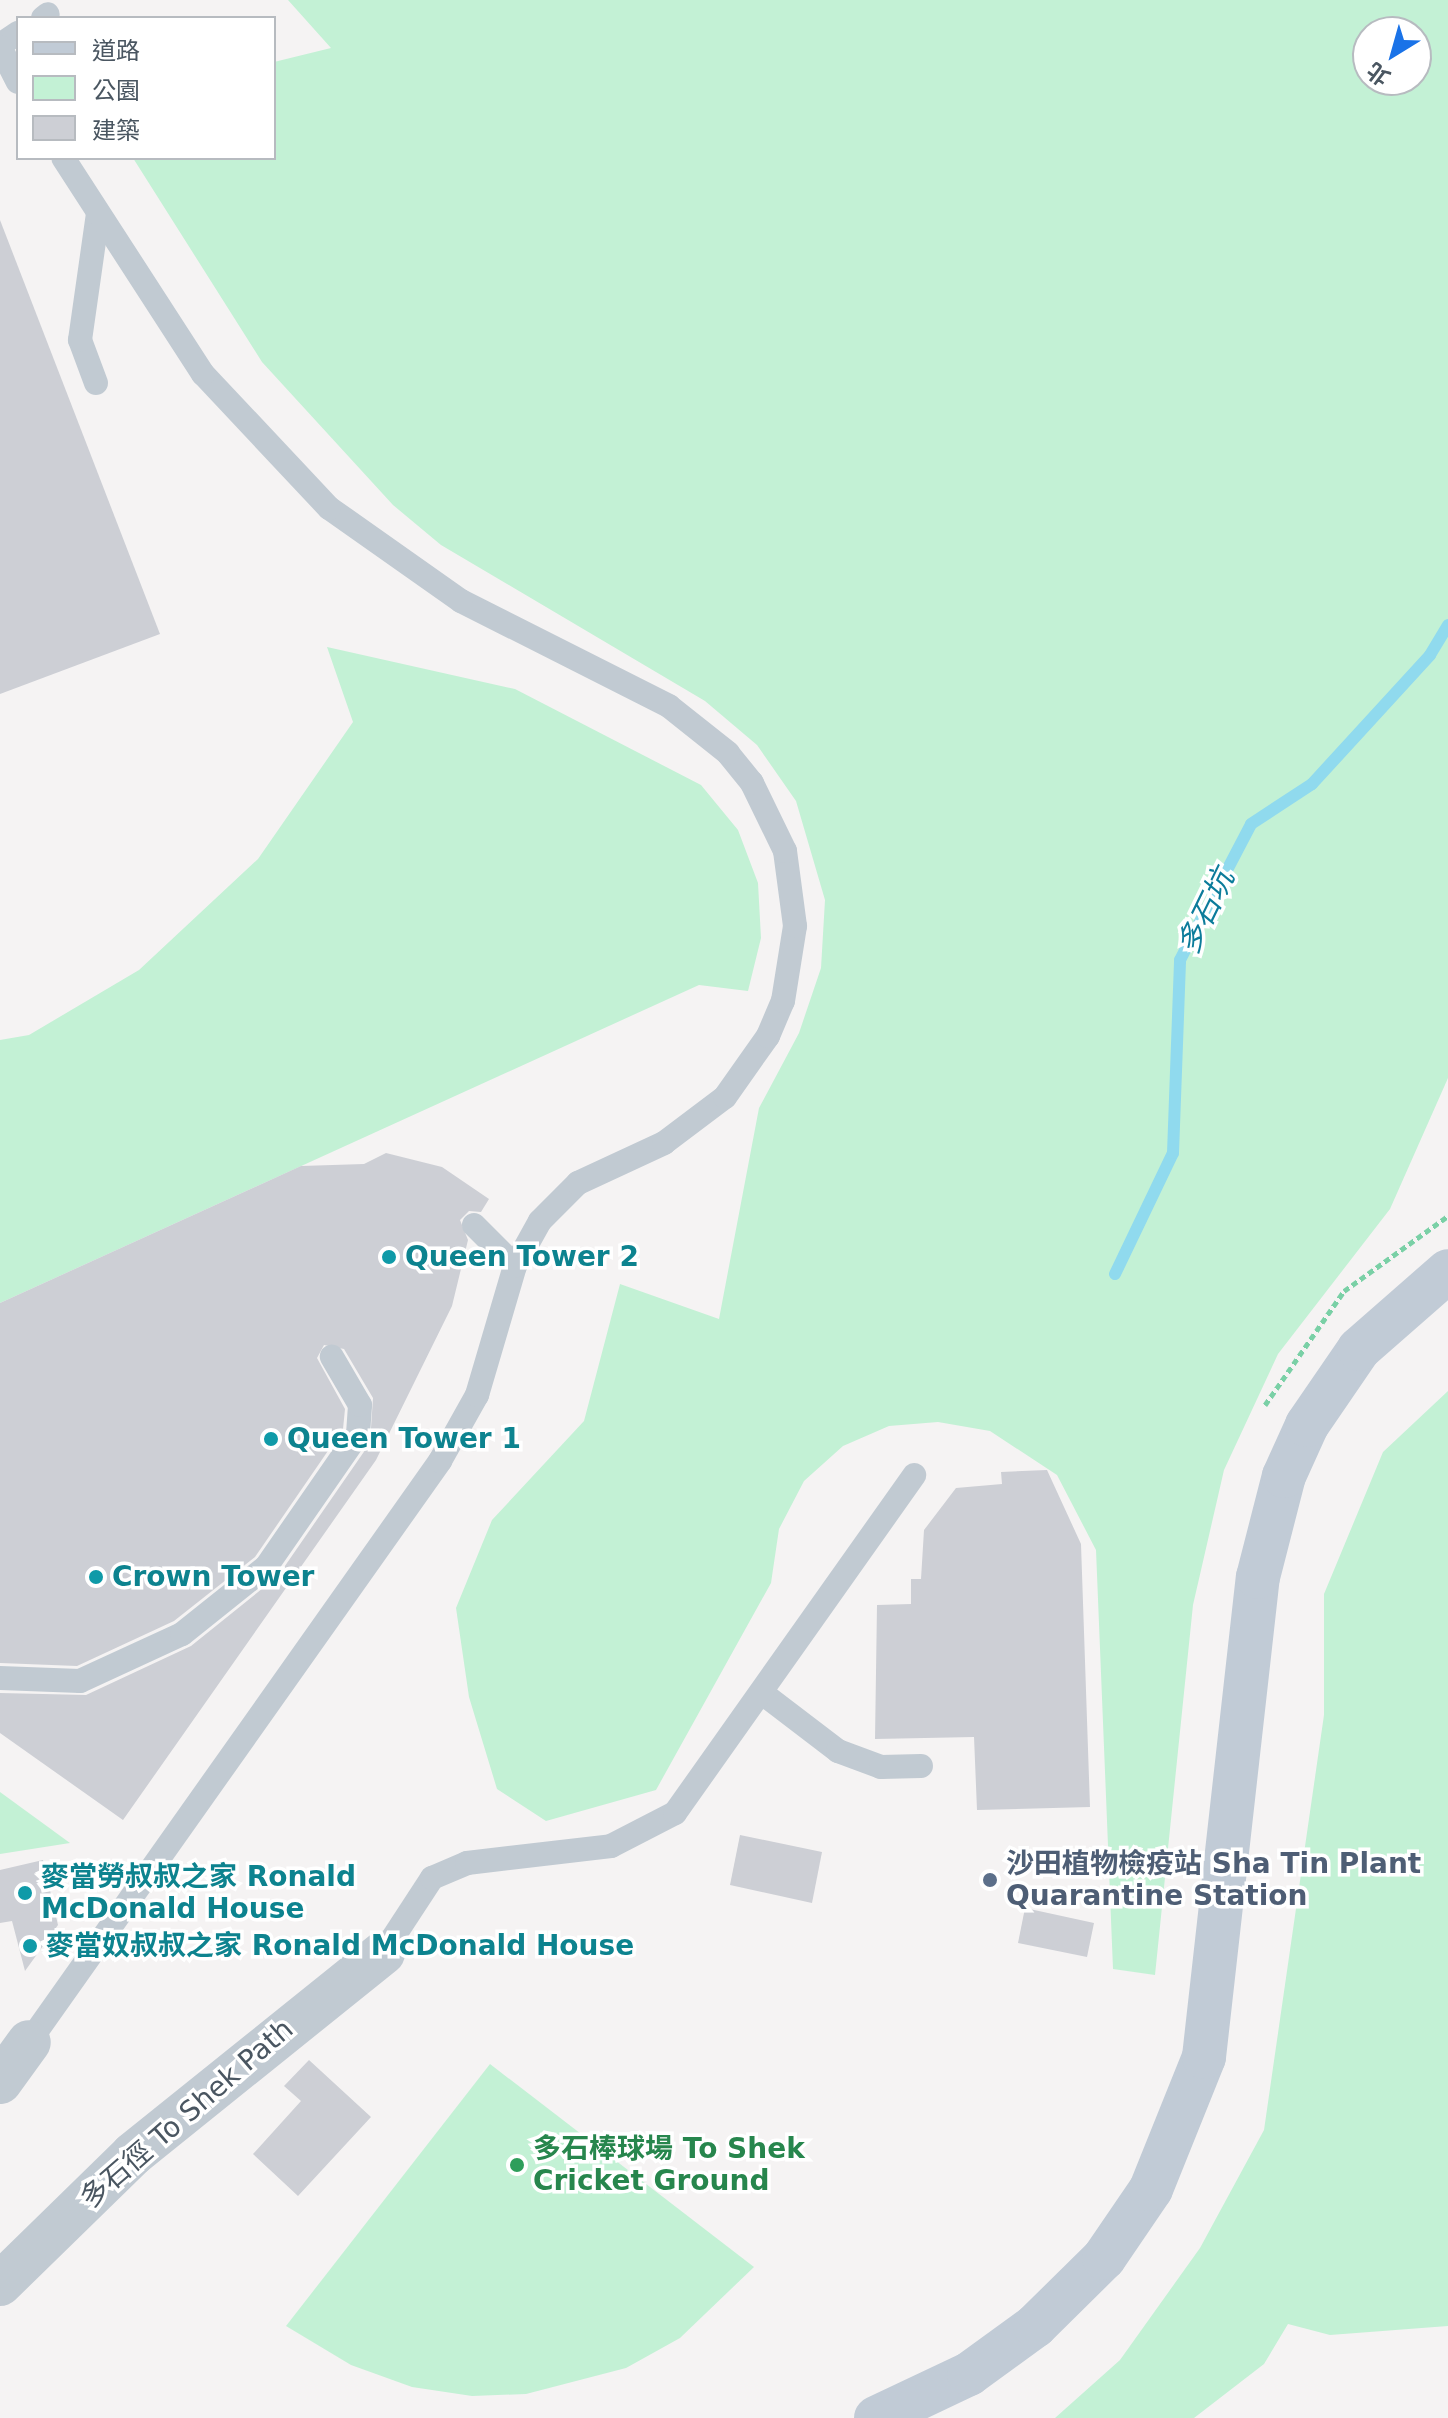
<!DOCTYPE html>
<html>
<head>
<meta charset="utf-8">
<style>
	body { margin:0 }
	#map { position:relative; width:1448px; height:2418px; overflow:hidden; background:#f5f3f3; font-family:"DejaVu Sans","Noto Sans TC",sans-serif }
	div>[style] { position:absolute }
	.green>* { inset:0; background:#c3f1d5 }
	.stream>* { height:12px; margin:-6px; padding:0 6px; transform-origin:6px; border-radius:6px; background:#90daee }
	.building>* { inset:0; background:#cdcfd5 }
	.path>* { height:5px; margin-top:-2.5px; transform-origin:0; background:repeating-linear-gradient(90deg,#7ad0a6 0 6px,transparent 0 10px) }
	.lane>* { height:24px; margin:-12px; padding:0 12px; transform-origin:12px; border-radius:12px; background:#c1cad2 }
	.street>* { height:44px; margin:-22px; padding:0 22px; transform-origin:22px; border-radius:22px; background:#c1cad2 }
	.secondary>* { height:44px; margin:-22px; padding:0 22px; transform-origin:22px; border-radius:22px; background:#c1cbd6 }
	.dots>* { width:22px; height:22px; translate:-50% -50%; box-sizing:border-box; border:4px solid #fff; border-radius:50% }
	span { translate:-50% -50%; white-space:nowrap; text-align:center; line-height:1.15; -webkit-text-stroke:7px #fff; paint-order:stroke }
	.culture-label { font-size:28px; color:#0d838f; font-weight:700 }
	.left { translate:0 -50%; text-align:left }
	.service-label { font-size:28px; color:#4e5e75; font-weight:700 }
	.street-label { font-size:28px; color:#4a5661 }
	.leisure-label { font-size:28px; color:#27864d; font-weight:700 }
	.water-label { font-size:30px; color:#0c7c9b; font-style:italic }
	.legend { position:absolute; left:16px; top:16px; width:260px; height:144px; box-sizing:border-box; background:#fff; border:2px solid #b7bbc0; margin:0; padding:10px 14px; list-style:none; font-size:24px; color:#4a5661 }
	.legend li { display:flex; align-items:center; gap:16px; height:40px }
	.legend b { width:40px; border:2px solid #b7bbc0 }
	.north { position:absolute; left:1352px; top:16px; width:80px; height:80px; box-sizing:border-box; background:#fff; border:2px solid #b7bbc0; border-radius:50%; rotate:217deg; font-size:22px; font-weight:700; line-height:32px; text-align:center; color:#4a5661 }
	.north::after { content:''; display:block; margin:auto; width:28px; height:36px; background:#1a73e8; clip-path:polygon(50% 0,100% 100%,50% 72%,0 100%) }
</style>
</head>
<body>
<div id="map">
	<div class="green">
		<div style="clip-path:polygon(evenodd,288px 0,1448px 0,1448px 1078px,1390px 1209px,1278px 1354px,1224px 1470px,1193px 1605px,1155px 1975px,1113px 1969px,1096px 1550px,1057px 1475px,990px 1431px,938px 1422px,889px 1426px,843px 1446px,804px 1481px,779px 1529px,771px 1583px,656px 1790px,546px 1821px,497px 1789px,469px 1697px,456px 1608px,492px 1520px,584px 1421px,620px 1284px,719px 1319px,759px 1108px,799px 1033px,821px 968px,825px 900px,796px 801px,757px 745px,705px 701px,441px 545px,393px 505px,262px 362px,133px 158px,274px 158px,274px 62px,331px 48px,288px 0,1416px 32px,1416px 80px,1368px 80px,1368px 32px,1416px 32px)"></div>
		<div style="clip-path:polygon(327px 647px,515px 689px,701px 785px,738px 830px,758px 883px,761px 938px,748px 991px,699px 985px,0 1303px,0 1040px,29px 1035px,139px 970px,258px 859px,353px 722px)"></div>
		<div style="clip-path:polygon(1448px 1391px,1448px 2326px,1330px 2335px,1288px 2324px,1264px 2364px,1194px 2418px,1055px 2418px,1120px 2360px,1200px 2248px,1264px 2130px,1324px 1715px,1324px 1594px,1383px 1452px)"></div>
		<div style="clip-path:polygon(0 1792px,70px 1843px,0 1854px)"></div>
		<div style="clip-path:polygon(490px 2064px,754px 2267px,680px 2338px,626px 2368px,526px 2394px,472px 2396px,412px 2387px,351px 2365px,286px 2326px)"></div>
	</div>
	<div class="stream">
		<div style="left:1115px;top:1274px;width:134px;rotate:-64.4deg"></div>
		<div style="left:1173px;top:1153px;width:193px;rotate:-87.9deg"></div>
		<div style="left:1180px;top:960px;width:153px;rotate:-62.4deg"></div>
		<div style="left:1251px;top:824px;width:73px;rotate:-33.3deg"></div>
		<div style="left:1312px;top:784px;width:175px;rotate:-47.5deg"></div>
		<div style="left:1430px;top:655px;width:35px;rotate:-59deg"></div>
	</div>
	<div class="building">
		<div style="clip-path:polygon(0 220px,160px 634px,0 694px)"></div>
		<div style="clip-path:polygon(386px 1153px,442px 1167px,489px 1199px,481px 1212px,469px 1211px,460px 1220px,468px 1240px,452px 1306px,376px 1460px,123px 1820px,0 1733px,0 1693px,86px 1695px,191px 1646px,278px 1576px,370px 1443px,373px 1398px,344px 1349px,324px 1345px,317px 1358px,345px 1409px,343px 1429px,255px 1557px,174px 1621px,77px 1666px,0 1663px,0 1303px,301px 1166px,364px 1164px)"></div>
		<div style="clip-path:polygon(1047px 1470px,1081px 1544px,1090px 1807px,977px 1810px,974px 1737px,875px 1739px,877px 1605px,911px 1604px,911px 1579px,921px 1579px,924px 1530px,956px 1488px,1002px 1484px,1001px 1472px)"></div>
		<div style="clip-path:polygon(740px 1835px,822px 1852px,812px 1903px,730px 1885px)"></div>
		<div style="clip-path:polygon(43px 1860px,58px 1925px,25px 1971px,12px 1921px,0 1923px,0 1870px)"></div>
		<div style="clip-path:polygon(1025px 1908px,1094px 1923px,1087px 1957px,1018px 1943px)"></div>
		<div style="clip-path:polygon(309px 2060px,371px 2117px,298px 2196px,253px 2154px,301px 2101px,284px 2086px)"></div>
	</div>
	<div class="path">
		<div style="left:1265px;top:1405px;width:139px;rotate:-55.3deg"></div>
		<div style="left:1344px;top:1291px;width:128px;rotate:-35.8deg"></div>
	</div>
	<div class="lane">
		<div style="left:43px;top:18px;width:6px;rotate:-39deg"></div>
		<div style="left:0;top:45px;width:22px;rotate:-34deg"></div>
		<div style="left:0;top:47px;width:39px;rotate:63deg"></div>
		<div style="left:96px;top:383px;width:46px;rotate:-110.4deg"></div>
		<div style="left:80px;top:340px;width:128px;rotate:-81.9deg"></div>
		<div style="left:474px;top:1225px;width:58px;rotate:45deg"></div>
		<div style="left:0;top:1678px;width:80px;rotate:2.1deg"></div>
		<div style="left:80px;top:1681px;width:112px;rotate:-24.7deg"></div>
		<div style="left:182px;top:1634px;width:107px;rotate:-38.6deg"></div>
		<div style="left:266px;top:1567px;width:162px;rotate:-55.3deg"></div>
		<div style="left:358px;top:1434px;width:29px;rotate:-86deg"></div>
		<div style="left:360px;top:1405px;width:56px;rotate:-120.3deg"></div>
		<div style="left:762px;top:1693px;width:96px;rotate:37.3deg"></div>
		<div style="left:838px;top:1751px;width:46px;rotate:20.4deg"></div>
		<div style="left:881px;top:1767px;width:40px;rotate:-1.4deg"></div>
		<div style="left:383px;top:1953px;width:90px;rotate:-56.8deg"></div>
		<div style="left:432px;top:1878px;width:38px;rotate:-23deg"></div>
		<div style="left:467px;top:1863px;width:145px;rotate:-6.7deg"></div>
		<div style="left:611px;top:1846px;width:72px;rotate:-27.3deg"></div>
		<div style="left:675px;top:1813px;width:414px;rotate:-54.7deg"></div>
		<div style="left:29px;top:2042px;width:712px;rotate:-54.72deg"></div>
		<div style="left:440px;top:1461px;width:76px;rotate:-60.7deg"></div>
		<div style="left:477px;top:1395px;width:134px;rotate:-73.6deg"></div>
		<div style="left:515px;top:1266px;width:51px;rotate:-60.9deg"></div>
		<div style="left:540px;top:1221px;width:54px;rotate:-45deg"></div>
		<div style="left:578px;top:1183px;width:95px;rotate:-24.9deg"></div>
		<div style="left:664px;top:1143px;width:76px;rotate:-37deg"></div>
		<div style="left:725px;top:1097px;width:75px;rotate:-54.8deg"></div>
		<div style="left:768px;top:1036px;width:38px;rotate:-67deg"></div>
		<div style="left:783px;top:1001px;width:76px;rotate:-80.9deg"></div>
		<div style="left:795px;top:926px;width:76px;rotate:-97.6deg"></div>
		<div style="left:785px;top:851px;width:76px;rotate:-115.9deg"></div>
		<div style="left:752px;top:783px;width:38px;rotate:-129deg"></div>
		<div style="left:728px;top:753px;width:75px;rotate:-141.5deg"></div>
		<div style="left:669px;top:706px;width:233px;rotate:-153.2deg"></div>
		<div style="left:461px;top:601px;width:161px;rotate:-144.8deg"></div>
		<div style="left:329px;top:508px;width:184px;rotate:-133.2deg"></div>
		<div style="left:203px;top:374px;width:257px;rotate:-122.9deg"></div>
	</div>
	<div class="street">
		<div style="left:0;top:2082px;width:49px;rotate:-54.1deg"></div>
		<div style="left:0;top:2284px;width:186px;rotate:-44.3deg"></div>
		<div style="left:133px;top:2154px;width:321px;rotate:-38.8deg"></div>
	</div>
	<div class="secondary">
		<div style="left:876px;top:2418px;width:103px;rotate:-25.3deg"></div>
		<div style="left:969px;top:2374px;width:82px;rotate:-36deg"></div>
		<div style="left:1035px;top:2326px;width:97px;rotate:-44.6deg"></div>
		<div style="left:1104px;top:2258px;width:83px;rotate:-55.7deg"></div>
		<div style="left:1151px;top:2189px;width:142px;rotate:-68.1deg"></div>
		<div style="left:1204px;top:2057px;width:483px;rotate:-83.6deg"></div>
		<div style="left:1258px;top:1577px;width:104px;rotate:-75.6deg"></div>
		<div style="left:1284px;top:1476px;width:56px;rotate:-65.7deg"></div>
		<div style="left:1307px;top:1425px;width:92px;rotate:-55.6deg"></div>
		<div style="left:1359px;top:1349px;width:118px;rotate:-41.2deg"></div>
	</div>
	<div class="dots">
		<div style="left:389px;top:1257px;background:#0f9aa8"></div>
		<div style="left:271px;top:1439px;background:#0f9aa8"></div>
		<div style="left:96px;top:1577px;background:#0f9aa8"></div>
		<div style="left:990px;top:1880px;background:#5c6f8a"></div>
		<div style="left:25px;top:1893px;background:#0f9aa8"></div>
		<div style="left:30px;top:1946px;background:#0f9aa8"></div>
		<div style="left:517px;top:2165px;background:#2e9e5b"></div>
	</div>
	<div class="culture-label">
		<span class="left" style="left:405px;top:1257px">Queen Tower 2</span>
		<span class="left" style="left:287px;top:1439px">Queen Tower 1</span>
		<span class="left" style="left:112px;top:1577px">Crown Tower</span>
		<span class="left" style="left:41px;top:1893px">麥當勞叔叔之家 Ronald<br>McDonald House</span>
		<span class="left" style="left:46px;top:1946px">麥當奴叔叔之家 Ronald McDonald House</span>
	</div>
	<div class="service-label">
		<span class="left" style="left:1006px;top:1880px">沙田植物檢疫站 Sha Tin Plant<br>Quarantine Station</span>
	</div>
	<div class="street-label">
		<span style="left:187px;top:2114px;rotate:-41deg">多石徑 To Shek Path</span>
	</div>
	<div class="leisure-label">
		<span class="left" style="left:533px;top:2165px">多石棒球場 To Shek<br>Cricket Ground</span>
	</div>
	<div class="water-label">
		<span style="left:1206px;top:912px;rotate:-64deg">多石坑</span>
	</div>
	<ul class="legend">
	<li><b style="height:10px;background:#c1cbd6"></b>道路</li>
	<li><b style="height:22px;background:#c3f1d5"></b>公園</li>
	<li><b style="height:22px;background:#cdcfd5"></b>建築</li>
	</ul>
	<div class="north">北</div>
</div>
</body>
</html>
